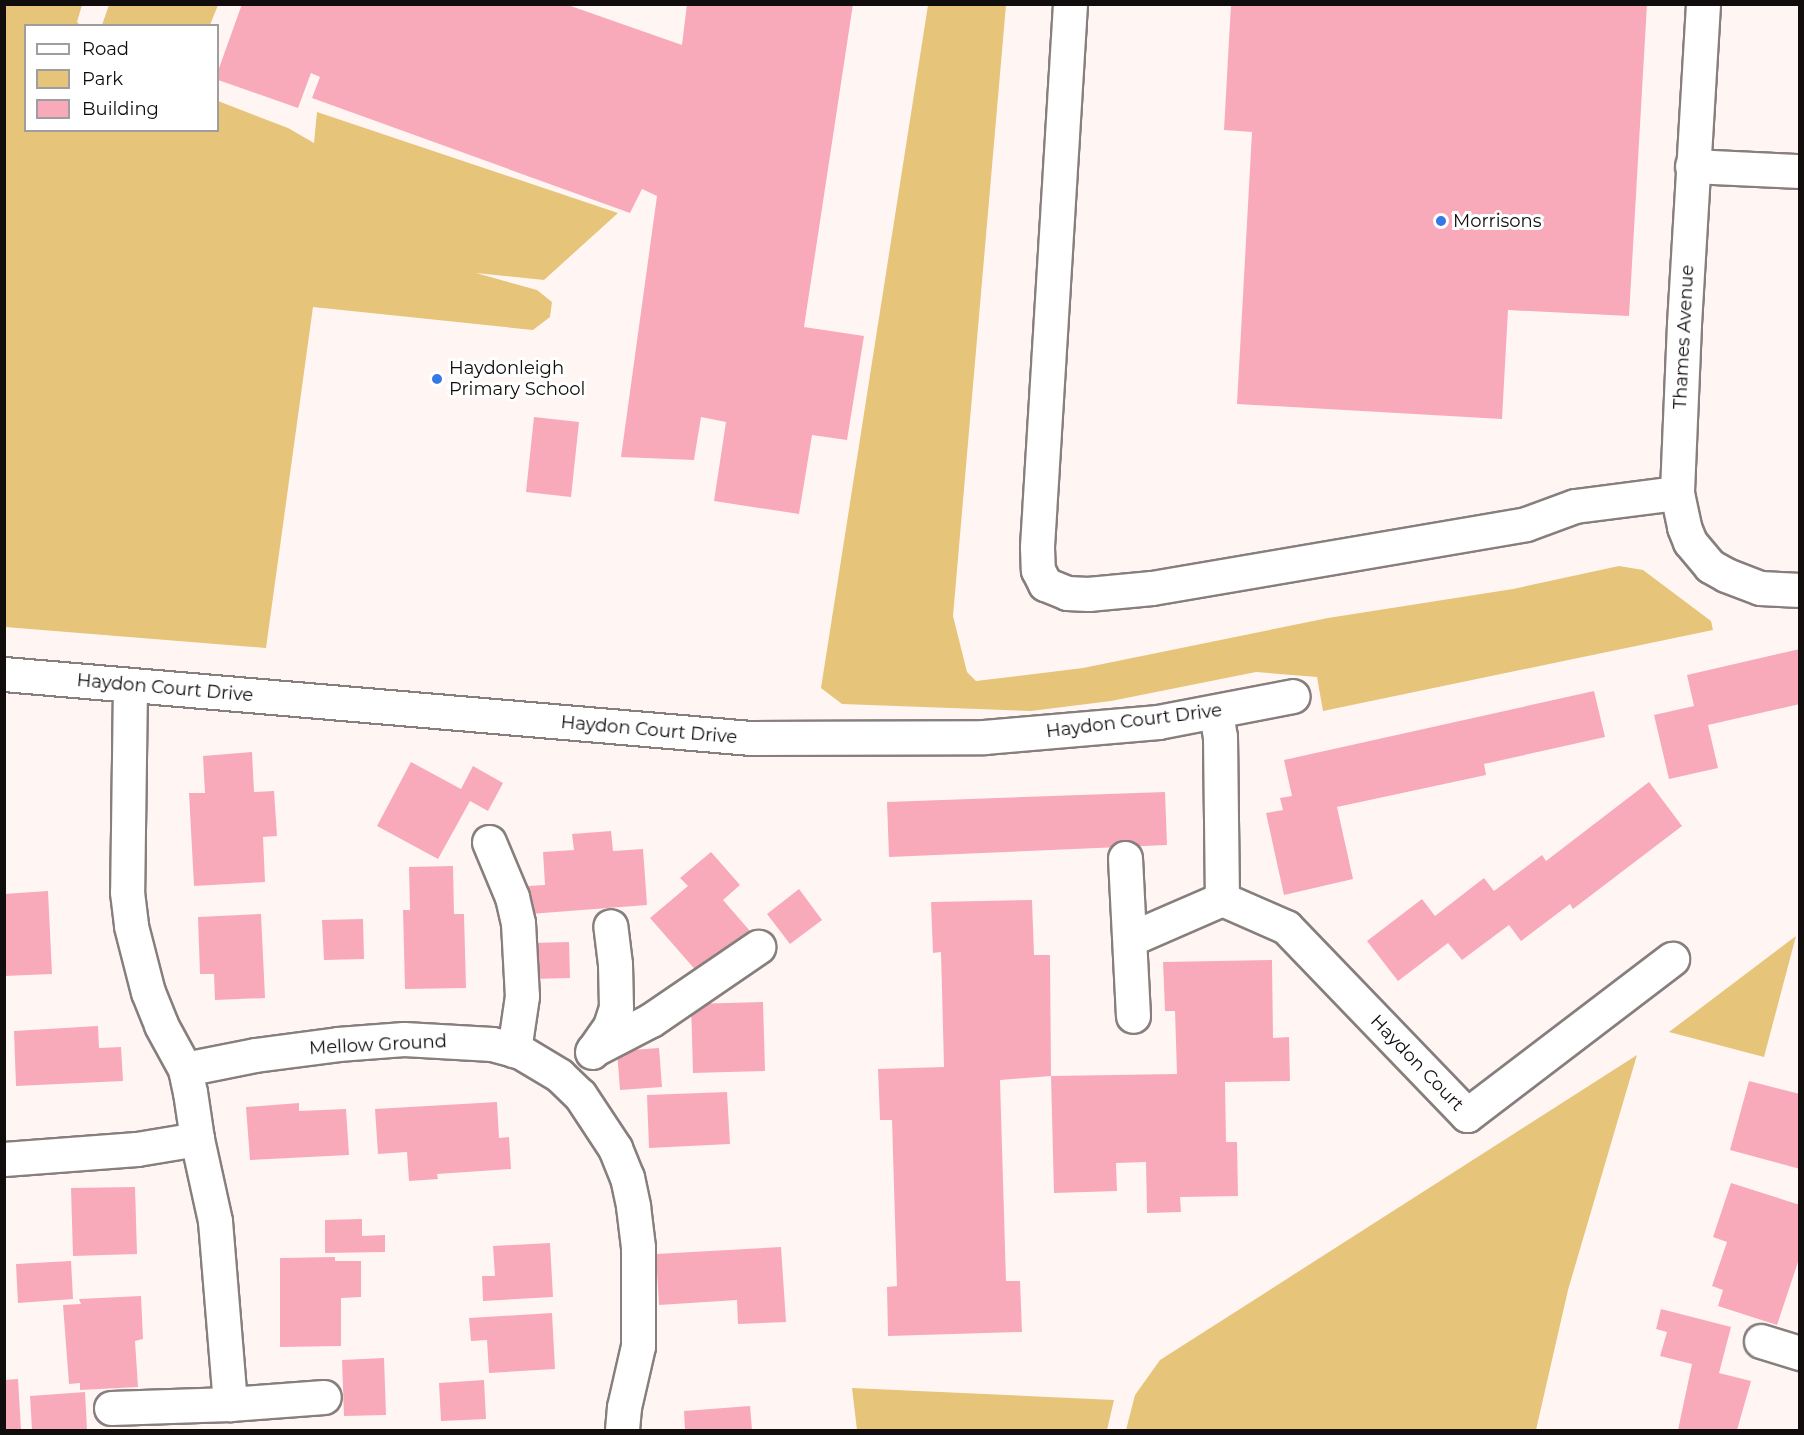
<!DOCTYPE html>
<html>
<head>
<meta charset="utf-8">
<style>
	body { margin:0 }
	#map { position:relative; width:1804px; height:1435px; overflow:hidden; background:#fff6f4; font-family:Montserrat,sans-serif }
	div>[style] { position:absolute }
	.green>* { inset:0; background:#e6c47a }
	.building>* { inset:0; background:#f8aaba }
	.roads { filter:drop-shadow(2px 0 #877f7d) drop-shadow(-2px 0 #877f7d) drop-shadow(0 2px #877f7d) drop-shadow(0 -2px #877f7d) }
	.minor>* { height:33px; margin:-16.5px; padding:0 16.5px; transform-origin:16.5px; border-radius:16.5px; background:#fff }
	.dots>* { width:16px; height:16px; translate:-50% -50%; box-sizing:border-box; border:3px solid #fff; border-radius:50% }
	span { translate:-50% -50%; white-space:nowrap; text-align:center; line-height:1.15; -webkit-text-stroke:6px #fff; paint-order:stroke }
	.poi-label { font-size:18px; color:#100d0c }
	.left { translate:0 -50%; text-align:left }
	.street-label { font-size:18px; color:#100d0c }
	.frame { position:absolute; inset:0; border:6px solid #100d0c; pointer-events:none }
	.legend { position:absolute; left:24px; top:24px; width:195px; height:108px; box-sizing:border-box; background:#fff; border:2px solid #9f9e9e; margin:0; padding:8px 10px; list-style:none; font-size:18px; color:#100d0c }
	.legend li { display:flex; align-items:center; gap:12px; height:30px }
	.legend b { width:30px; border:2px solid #9f9e9e }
</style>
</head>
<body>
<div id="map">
	<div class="green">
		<div style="clip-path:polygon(4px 5px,82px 5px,77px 22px,80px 25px,26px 26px,26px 130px,218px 130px,218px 101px,288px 128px,314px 143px,317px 112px,618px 213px,544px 280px,476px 273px,537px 290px,552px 302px,550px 317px,533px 330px,313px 307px,266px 648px,5px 627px)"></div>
		<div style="clip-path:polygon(109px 5px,109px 4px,218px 5px,210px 25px,102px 25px)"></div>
		<div style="clip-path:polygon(928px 5px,1006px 5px,953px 616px,967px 672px,976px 681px,1083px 668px,1328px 618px,1513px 589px,1619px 566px,1643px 570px,1711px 621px,1713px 630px,1323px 711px,1317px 677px,1256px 672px,1111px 701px,1031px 711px,842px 704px,821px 688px)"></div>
		<div style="clip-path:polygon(1796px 936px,1764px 1057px,1669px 1032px)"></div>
		<div style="clip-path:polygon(1637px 1055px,1568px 1290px,1536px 1430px,1126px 1430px,1135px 1395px,1160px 1360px)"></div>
		<div style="clip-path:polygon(852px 1388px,1114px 1400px,1107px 1430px,857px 1430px)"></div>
	</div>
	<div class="building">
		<div style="clip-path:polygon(242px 4px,565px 4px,682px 45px,687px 4px,853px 4px,804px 327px,864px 336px,847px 440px,812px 435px,799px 514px,714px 501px,726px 422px,701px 417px,694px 460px,621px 457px,657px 196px,642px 189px,630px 213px,312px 98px,320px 77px,311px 73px,298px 108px,218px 80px,218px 71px)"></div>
		<div style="clip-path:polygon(1231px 4px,1647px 4px,1629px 316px,1508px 310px,1502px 419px,1237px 404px,1252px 132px,1224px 130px)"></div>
		<div style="clip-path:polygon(534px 417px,579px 422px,571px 497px,526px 492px)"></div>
		<div style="clip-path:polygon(1800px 649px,1800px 704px,1708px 725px,1718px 768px,1669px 779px,1654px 715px,1694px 706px,1687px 675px)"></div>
		<div style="clip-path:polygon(1594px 691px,1605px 737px,1484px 764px,1486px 775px,1337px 807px,1353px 879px,1284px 895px,1266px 813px,1283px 810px,1280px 798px,1292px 796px,1284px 760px)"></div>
		<div style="clip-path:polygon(252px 752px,254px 792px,274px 791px,277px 836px,263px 837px,265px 882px,194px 886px,189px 793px,205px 793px,203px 756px)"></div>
		<div style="clip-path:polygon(411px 762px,461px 789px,473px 766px,503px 783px,488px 811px,470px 801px,438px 859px,377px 826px)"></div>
		<div style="clip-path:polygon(1649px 782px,1682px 826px,1573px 909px,1570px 904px,1521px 941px,1509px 925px,1462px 960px,1448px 943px,1398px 981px,1367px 941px,1422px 899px,1435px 916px,1484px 878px,1494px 891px,1542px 855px,1546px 861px)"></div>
		<div style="clip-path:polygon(1165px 792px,1167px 845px,889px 857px,887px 802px)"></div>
		<div style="clip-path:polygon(611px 831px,613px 851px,643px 849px,647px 905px,530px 914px,528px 886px,545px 885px,543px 852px,574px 850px,572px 834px)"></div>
		<div style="clip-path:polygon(711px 852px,740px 885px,723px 900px,750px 931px,699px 974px,650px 918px,688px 886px,680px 878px)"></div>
		<div style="clip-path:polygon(453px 866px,454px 914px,464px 914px,466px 988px,405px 989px,403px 910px,410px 910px,409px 867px)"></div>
		<div style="clip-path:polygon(799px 889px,822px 920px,790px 944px,767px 914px)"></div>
		<div style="clip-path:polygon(48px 891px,52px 974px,4px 976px,4px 894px)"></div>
		<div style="clip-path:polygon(1032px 900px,1034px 955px,1050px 955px,1051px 1076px,1000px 1080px,1006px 1281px,1020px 1281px,1022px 1332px,888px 1336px,887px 1287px,897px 1286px,892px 1120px,880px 1120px,878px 1069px,944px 1067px,941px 952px,933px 953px,931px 902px)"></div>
		<div style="clip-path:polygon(261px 914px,265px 998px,215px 1000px,214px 974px,200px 974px,198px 917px)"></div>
		<div style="clip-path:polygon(363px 919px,364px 959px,324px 960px,322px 920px)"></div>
		<div style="clip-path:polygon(569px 942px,570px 978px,532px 979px,531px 943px)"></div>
		<div style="clip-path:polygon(1272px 960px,1273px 1038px,1289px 1037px,1290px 1081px,1225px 1082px,1226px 1142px,1237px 1142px,1238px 1196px,1180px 1197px,1181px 1212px,1147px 1213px,1146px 1162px,1116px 1163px,1117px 1191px,1054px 1193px,1051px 1076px,1177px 1074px,1175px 1011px,1165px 1011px,1163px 962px)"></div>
		<div style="clip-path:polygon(763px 1002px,765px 1071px,693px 1073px,691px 1004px)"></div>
		<div style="clip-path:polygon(98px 1026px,99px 1048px,121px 1047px,123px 1081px,16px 1086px,14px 1031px)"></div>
		<div style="clip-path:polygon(659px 1048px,662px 1087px,620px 1090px,617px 1051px)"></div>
		<div style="clip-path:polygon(1749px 1081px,1800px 1094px,1800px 1169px,1730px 1150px)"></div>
		<div style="clip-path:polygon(727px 1092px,730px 1144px,649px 1148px,647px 1095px)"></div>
		<div style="clip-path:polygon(497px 1102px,499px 1138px,509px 1137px,511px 1169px,437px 1174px,438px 1179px,409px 1181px,407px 1152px,378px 1154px,375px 1109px)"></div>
		<div style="clip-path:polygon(299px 1103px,299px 1111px,346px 1109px,349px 1155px,250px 1160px,246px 1107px)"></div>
		<div style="clip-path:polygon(1731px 1183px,1800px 1205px,1800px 1256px,1777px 1325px,1718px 1306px,1723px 1290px,1712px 1286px,1727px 1242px,1713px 1237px)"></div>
		<div style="clip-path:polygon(135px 1187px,137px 1254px,73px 1256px,71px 1188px)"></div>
		<div style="clip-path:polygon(362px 1219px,362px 1236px,385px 1235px,385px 1252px,325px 1253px,325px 1220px)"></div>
		<div style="clip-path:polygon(550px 1243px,553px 1297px,483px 1301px,482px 1276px,495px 1276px,493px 1246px)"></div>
		<div style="clip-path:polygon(781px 1247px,786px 1322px,738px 1324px,737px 1300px,659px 1305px,656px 1254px)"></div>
		<div style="clip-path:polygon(335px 1257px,335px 1261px,361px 1261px,361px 1297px,341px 1298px,341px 1346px,280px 1347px,280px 1258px)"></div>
		<div style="clip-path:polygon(71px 1261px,73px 1299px,18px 1303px,16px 1264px)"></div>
		<div style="clip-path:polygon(141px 1296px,143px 1339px,135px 1341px,138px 1387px,80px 1390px,80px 1383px,69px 1384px,63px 1305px,81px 1304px,79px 1299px)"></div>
		<div style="clip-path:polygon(1661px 1309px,1731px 1327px,1719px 1373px,1751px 1381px,1737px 1430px,1678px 1430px,1692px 1364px,1660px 1356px,1667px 1332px,1656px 1329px)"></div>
		<div style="clip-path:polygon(552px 1313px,555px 1369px,489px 1373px,487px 1340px,471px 1341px,469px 1318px)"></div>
		<div style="clip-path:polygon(384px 1358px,386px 1415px,344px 1416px,342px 1360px)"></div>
		<div style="clip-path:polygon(18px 1379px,21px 1430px,4px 1430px,4px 1380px)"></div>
		<div style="clip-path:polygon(484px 1380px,486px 1419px,441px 1421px,439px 1383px)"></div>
		<div style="clip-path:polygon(85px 1392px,87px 1430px,32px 1430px,30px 1396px)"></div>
		<div style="clip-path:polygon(750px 1406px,752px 1430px,685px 1430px,684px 1411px)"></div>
	</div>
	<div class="roads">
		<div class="minor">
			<div style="left:1070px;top:4px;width:544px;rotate:93.48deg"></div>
			<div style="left:1037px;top:547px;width:23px;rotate:88deg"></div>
			<div style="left:1038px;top:570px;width:16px;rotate:63deg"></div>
			<div style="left:1045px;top:584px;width:24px;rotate:22deg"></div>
			<div style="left:1067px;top:593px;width:21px;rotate:3deg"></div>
			<div style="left:1088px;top:594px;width:64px;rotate:-5.4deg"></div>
			<div style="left:1152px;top:588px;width:379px;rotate:-9.7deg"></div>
			<div style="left:1526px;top:524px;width:52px;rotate:-20.2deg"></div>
			<div style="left:1575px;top:506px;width:103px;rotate:-7.3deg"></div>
			<div style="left:1703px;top:4px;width:321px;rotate:93.4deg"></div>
			<div style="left:1684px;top:324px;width:169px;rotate:92.4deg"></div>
			<div style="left:1677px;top:493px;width:35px;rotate:78deg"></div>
			<div style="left:1684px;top:527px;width:16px;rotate:68deg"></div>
			<div style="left:1690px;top:542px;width:31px;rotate:50deg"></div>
			<div style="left:1710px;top:566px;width:18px;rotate:29deg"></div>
			<div style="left:1726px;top:575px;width:36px;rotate:21deg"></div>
			<div style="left:1760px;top:588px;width:40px;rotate:2.9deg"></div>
			<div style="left:1692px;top:166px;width:108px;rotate:2.7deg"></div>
			<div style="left:4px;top:674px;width:749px;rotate:4.9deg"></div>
			<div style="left:750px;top:738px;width:234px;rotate:-0.2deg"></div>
			<div style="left:984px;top:737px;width:175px;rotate:-4.9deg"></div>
			<div style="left:1158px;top:722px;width:137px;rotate:-10.9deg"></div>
			<div style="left:130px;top:686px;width:206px;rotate:90.8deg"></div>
			<div style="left:127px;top:892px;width:34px;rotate:83deg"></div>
			<div style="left:131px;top:926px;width:68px;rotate:75.6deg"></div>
			<div style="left:148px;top:992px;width:35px;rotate:68deg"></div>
			<div style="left:161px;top:1025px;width:50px;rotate:61.4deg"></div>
			<div style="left:185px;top:1069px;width:24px;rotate:78deg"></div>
			<div style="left:190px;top:1092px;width:48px;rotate:81.5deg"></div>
			<div style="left:197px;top:1139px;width:84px;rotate:77.6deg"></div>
			<div style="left:215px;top:1221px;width:184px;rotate:85.3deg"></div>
			<div style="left:1216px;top:712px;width:25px;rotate:81deg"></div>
			<div style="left:1220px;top:737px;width:162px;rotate:89.3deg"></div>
			<div style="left:489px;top:842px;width:60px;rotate:67.3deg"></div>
			<div style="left:512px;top:897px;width:27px;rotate:77deg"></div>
			<div style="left:518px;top:923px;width:73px;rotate:86.9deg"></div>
			<div style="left:522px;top:996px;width:55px;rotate:98.4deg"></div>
			<div style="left:1125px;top:858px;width:158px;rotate:87.1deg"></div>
			<div style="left:1130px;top:939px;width:100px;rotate:-23.5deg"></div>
			<div style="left:1222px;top:899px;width:70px;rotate:23.6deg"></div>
			<div style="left:1286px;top:927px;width:261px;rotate:46.1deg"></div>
			<div style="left:1467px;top:1115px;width:258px;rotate:-37.3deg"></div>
			<div style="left:593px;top:1050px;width:65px;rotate:-27.3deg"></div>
			<div style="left:651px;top:1020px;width:130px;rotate:-34.3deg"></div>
			<div style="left:592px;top:1052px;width:32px;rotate:-55deg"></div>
			<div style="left:610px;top:1026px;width:19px;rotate:-72deg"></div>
			<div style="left:616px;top:1008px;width:44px;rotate:-91.3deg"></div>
			<div style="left:615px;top:964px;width:38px;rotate:-97deg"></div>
			<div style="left:185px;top:1069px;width:71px;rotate:-11.3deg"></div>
			<div style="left:255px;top:1055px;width:84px;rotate:-7.5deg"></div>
			<div style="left:338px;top:1044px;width:66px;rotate:-4.3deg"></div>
			<div style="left:404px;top:1039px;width:88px;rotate:3.3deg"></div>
			<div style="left:492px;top:1044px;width:28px;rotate:15deg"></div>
			<div style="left:519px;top:1051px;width:47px;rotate:31deg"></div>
			<div style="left:559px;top:1075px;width:29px;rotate:44deg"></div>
			<div style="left:580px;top:1095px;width:64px;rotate:56.6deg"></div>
			<div style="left:615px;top:1148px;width:31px;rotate:68deg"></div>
			<div style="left:627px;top:1177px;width:30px;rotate:78deg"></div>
			<div style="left:633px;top:1206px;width:41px;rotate:83deg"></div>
			<div style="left:638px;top:1247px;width:99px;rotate:90deg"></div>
			<div style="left:638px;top:1346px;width:63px;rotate:102.9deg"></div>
			<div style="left:624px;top:1407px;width:23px;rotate:95deg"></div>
			<div style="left:4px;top:1159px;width:133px;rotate:-4.3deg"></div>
			<div style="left:137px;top:1149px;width:61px;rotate:-9.5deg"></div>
			<div style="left:1761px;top:1341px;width:41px;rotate:17.1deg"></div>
			<div style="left:111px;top:1408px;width:119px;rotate:-1.9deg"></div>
			<div style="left:230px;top:1404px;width:94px;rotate:-4.3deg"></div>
		</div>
	</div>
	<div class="dots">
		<div style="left:1441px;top:221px;background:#3878e6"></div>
		<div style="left:437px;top:379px;background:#3878e6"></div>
	</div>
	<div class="poi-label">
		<span class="left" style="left:1453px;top:221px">Morrisons</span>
		<span class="left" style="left:449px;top:379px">Haydonleigh<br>Primary School</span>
	</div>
	<div class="street-label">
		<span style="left:1684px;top:337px;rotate:-87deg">Thames Avenue</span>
		<span style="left:165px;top:688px;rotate:5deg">Haydon Court Drive</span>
		<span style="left:1134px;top:721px;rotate:-7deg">Haydon Court Drive</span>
		<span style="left:649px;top:730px;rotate:5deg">Haydon Court Drive</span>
		<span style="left:378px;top:1045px;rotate:-3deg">Mellow Ground</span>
		<span style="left:1417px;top:1063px;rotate:46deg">Haydon Court</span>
	</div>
	<div class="frame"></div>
	<ul class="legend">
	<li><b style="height:8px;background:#fff"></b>Road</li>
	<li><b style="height:16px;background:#e6c47a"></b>Park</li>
	<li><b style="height:16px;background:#f8aaba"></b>Building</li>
	</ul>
</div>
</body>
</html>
